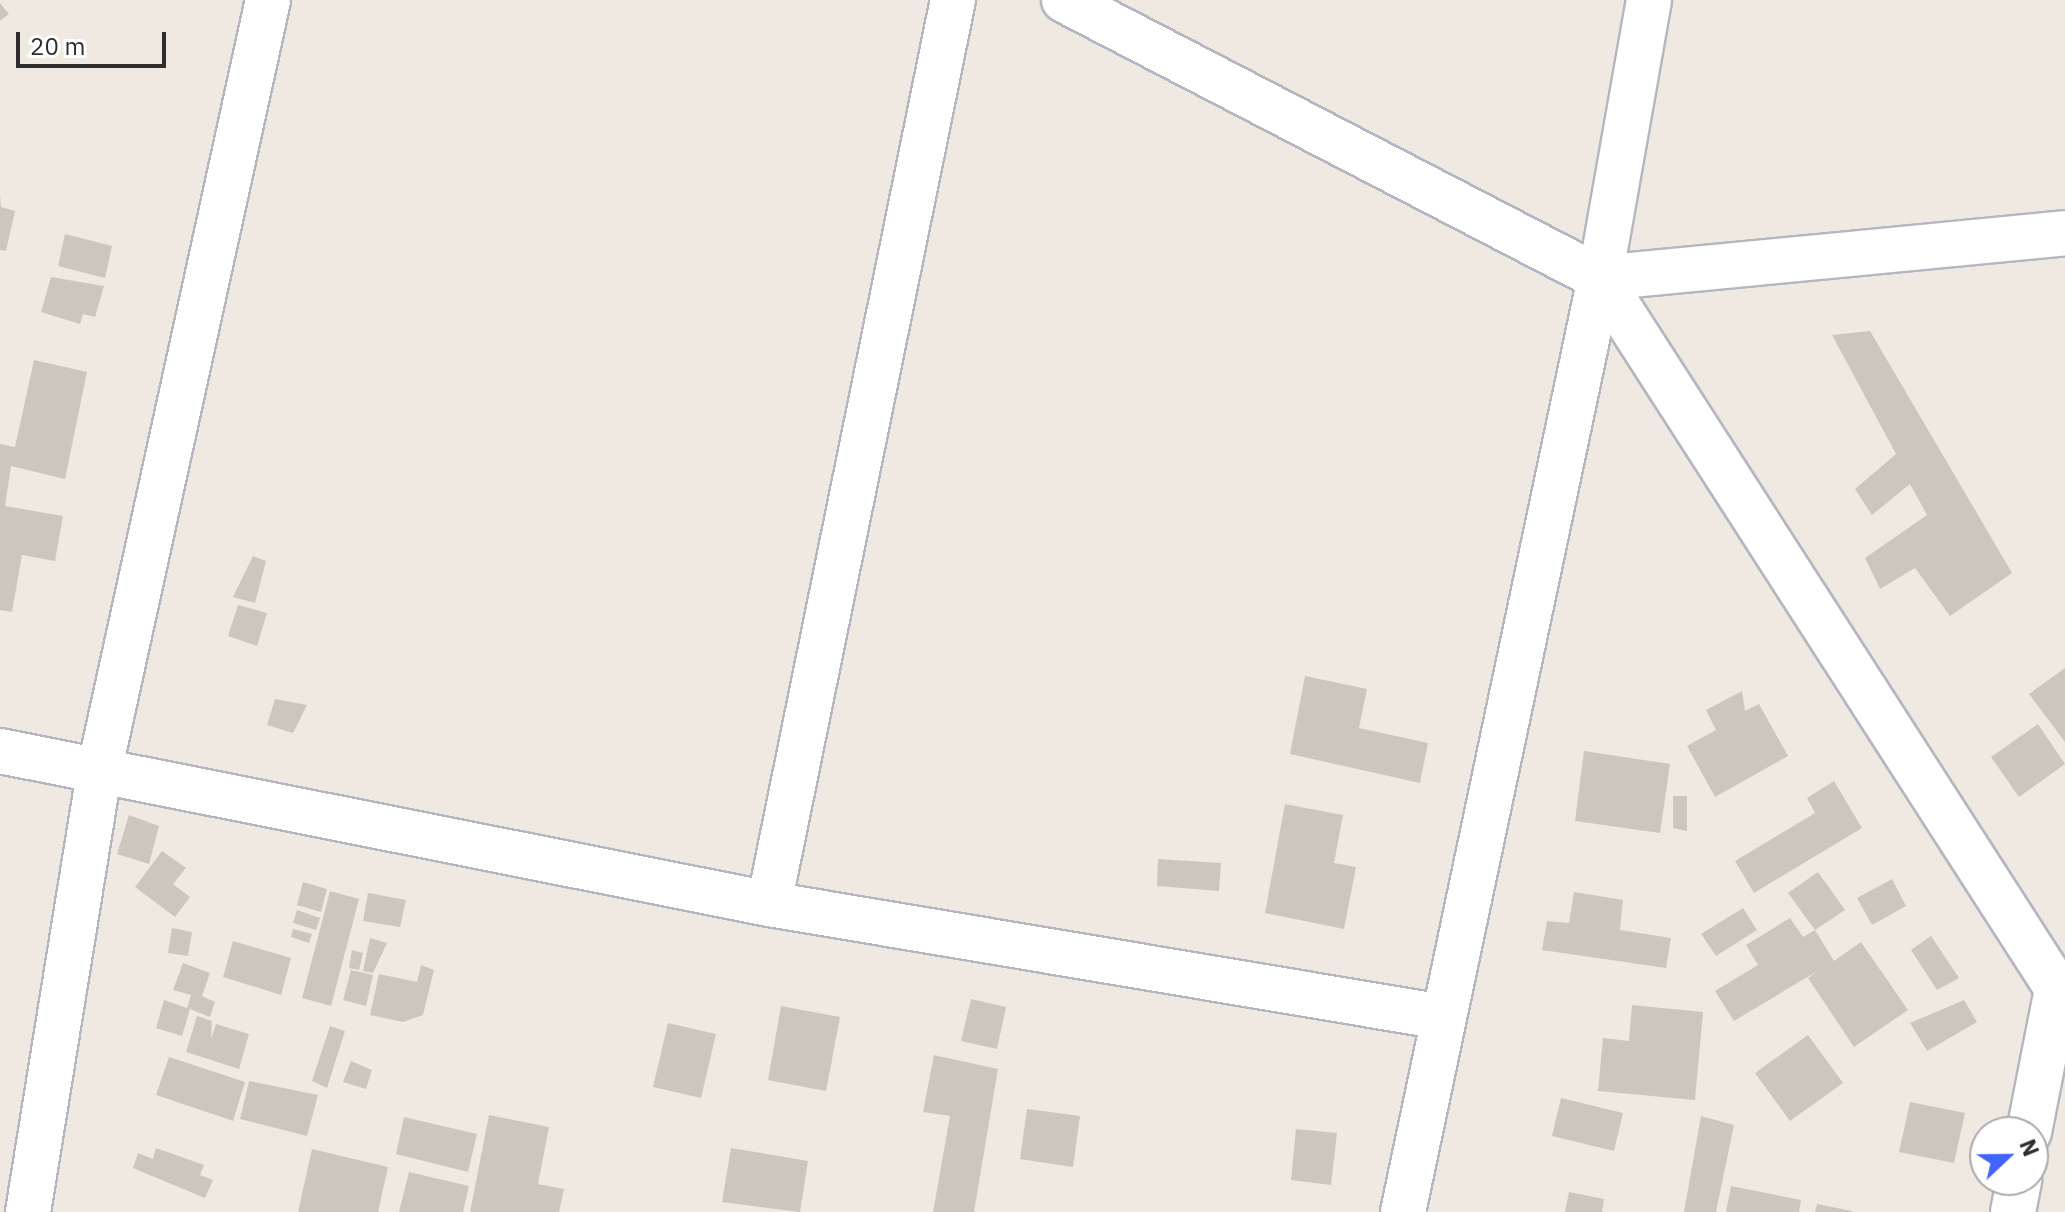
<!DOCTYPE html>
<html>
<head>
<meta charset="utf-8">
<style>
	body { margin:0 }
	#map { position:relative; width:2065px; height:1212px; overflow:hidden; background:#efe9e1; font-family:"IBM Plex Sans",sans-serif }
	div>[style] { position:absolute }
	.building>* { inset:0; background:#cbc7bf }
	.roads { filter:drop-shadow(2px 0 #b4b7c1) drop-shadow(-2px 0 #b4b7c1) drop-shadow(0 2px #b4b7c1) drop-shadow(0 -2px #b4b7c1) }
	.minor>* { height:44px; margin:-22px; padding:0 22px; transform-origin:22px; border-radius:22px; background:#fff }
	span { translate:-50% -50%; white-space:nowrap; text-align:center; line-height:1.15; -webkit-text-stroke:6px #fff; paint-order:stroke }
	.north { position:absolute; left:1969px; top:1116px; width:80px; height:80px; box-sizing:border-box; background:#fff; border:2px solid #ababab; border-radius:50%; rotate:68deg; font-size:22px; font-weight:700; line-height:32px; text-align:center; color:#2e2e2e }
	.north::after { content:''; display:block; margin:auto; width:28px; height:36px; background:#4264fb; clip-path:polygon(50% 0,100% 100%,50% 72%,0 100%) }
	.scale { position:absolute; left:16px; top:32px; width:150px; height:36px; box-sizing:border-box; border:4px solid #2e2e2e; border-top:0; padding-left:10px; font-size:24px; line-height:28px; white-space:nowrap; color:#2e2e2e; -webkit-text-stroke:6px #fff; paint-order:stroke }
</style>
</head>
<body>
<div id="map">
	<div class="building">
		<div style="clip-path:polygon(0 3px,9px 14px,0 21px)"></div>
		<div style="clip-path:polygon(0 193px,1px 207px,15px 211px,6px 251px,0 250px)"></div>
		<div style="clip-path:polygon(65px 234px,112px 246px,105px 278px,58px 266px)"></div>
		<div style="clip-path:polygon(51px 277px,104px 286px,95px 317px,83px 314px,80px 324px,41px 312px)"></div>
		<div style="clip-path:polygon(1870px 331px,2012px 573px,1950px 616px,1915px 568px,1880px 589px,1865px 558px,1927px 515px,1910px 484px,1872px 515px,1855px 489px,1896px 454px,1832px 335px)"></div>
		<div style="clip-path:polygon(34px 360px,87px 372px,65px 479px,11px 466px,5px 506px,63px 516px,55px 561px,22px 555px,12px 612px,0 610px,0 444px,15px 447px)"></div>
		<div style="clip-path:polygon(253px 556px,266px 561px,255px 603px,233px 597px)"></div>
		<div style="clip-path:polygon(238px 605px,267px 613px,257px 646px,228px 636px)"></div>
		<div style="clip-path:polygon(2065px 668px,2065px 742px,2029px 694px)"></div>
		<div style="clip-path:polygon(1305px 676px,1367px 689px,1359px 728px,1428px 743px,1420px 783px,1290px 754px)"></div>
		<div style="clip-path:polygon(1742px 691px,1745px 711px,1759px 704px,1788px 756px,1715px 797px,1687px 746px,1716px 730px,1706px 710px)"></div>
		<div style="clip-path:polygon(275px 699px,307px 705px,293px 733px,267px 725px)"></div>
		<div style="clip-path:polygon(2038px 724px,2065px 764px,2019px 797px,1991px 757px)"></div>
		<div style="clip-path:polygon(1584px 751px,1670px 764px,1660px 833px,1575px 821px)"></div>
		<div style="clip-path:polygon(1834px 781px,1862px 828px,1754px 893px,1735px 861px,1815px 813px,1807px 798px)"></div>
		<div style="clip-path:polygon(1673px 796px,1687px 796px,1687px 831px,1673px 828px)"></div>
		<div style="clip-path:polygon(1285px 804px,1343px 815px,1334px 863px,1356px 867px,1344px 929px,1265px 913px)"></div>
		<div style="clip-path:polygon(129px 815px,159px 826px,149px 864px,117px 854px)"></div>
		<div style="clip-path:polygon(162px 851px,186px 868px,173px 884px,190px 897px,175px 917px,135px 887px)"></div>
		<div style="clip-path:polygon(1158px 859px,1221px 863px,1219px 891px,1157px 886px)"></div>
		<div style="clip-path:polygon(1818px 872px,1845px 910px,1815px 930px,1834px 961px,1861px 942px,1908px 1010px,1854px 1047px,1808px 978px,1819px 970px,1734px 1021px,1715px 991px,1758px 965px,1746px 945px,1790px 918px,1803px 937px,1815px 930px,1788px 893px)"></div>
		<div style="clip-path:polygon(1892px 879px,1906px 906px,1872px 925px,1857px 898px)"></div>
		<div style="clip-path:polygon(303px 882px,327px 889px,321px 912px,297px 905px)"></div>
		<div style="clip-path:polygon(330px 891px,359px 899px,331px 1006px,302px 998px)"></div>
		<div style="clip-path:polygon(1574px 892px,1623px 900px,1620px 930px,1671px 938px,1666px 968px,1542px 950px,1547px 921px,1569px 923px)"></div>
		<div style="clip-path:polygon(368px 893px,406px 900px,400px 927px,363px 921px)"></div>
		<div style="clip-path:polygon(1743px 908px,1757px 930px,1716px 956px,1701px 934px)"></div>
		<div style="clip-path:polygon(297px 910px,320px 918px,316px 930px,293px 923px)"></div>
		<div style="clip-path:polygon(172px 928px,192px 932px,188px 956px,168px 953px)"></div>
		<div style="clip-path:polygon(293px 929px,312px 934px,309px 943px,291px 937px)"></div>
		<div style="clip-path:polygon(1931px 936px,1959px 978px,1937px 990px,1911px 950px)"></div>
		<div style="clip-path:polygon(370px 938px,387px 943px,373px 973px,363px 971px)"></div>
		<div style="clip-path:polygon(233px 941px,291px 958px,281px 995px,223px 977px)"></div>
		<div style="clip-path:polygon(352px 950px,363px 953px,359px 970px,349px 968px)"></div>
		<div style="clip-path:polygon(183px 963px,210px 973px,202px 996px,215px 1002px,210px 1017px,190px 1009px,182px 1036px,156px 1028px,164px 1000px,187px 1008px,191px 995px,173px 990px)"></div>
		<div style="clip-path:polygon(421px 965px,434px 970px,423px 1015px,403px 1022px,370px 1015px,379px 974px,417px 982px)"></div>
		<div style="clip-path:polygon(351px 970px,373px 975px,366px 1006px,343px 1000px)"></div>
		<div style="clip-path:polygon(971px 999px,1006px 1007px,997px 1049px,961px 1041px)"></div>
		<div style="clip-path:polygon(1964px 1000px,1977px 1022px,1927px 1051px,1910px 1023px)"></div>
		<div style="clip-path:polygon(1632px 1005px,1703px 1012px,1695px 1100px,1598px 1091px,1603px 1038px,1629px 1041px)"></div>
		<div style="clip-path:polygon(781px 1006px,840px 1017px,826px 1091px,768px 1080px)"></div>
		<div style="clip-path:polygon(197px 1016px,212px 1021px,211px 1039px,216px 1024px,249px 1034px,239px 1069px,186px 1052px)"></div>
		<div style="clip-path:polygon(668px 1023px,716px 1034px,701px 1098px,653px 1087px)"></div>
		<div style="clip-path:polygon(330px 1026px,345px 1031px,327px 1088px,312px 1081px)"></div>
		<div style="clip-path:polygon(1808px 1035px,1843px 1083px,1790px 1121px,1755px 1073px)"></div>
		<div style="clip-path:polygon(934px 1055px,998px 1069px,974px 1212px,933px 1212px,950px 1116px,923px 1112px)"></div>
		<div style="clip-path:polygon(169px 1057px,245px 1082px,233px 1121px,156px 1095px)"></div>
		<div style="clip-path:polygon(351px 1061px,372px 1070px,366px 1089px,343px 1082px)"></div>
		<div style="clip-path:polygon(249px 1081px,318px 1095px,307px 1136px,240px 1119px)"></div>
		<div style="clip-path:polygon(1561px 1098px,1623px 1113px,1614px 1151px,1552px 1136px)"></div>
		<div style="clip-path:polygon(1910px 1102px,1965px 1113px,1954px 1163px,1899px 1152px)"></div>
		<div style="clip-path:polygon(1027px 1109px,1080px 1116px,1073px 1167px,1020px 1159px)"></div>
		<div style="clip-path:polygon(489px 1115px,549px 1127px,538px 1184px,564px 1189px,559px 1212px,470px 1212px)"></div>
		<div style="clip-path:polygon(1701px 1116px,1734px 1125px,1716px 1212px,1684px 1212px)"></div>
		<div style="clip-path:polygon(404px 1117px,477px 1134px,468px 1172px,396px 1154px)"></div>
		<div style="clip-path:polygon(1296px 1129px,1337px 1133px,1331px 1185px,1291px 1180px)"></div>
		<div style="clip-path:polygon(156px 1148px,204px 1165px,200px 1175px,213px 1180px,205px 1198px,133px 1168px,138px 1153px,153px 1159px)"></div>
		<div style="clip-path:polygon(731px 1148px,808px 1161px,800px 1212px,722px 1202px)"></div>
		<div style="clip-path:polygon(312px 1149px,388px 1167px,378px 1212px,298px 1212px)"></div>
		<div style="clip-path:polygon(409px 1172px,469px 1186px,463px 1212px,399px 1212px)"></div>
		<div style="clip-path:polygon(1731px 1186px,1801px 1200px,1799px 1212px,1726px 1212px)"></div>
		<div style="clip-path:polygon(1569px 1192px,1604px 1199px,1602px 1212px,1565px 1212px)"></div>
		<div style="clip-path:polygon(1817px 1204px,1852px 1211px,1852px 1212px,1815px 1212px)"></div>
	</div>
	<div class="roads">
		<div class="minor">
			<div style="left:1064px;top:0;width:604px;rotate:27.41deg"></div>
			<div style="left:1600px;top:278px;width:467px;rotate:-5.5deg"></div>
			<div style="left:1600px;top:278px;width:860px;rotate:57.25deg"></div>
			<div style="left:0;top:751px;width:784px;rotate:11.25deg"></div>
			<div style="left:769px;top:904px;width:683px;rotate:9.52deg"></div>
			<div style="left:769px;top:904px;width:923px;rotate:-78.5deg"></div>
			<div style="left:2029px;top:1132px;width:146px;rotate:-78.9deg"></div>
			<div style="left:28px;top:1212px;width:446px;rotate:-80.8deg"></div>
			<div style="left:99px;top:772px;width:790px;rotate:-77.65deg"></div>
			<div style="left:1403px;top:1212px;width:955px;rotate:-78.09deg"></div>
			<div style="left:1600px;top:278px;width:282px;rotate:-80deg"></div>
			<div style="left:2013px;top:1212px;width:33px;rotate:-79deg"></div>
		</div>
	</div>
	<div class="north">N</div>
	<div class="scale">20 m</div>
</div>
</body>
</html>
